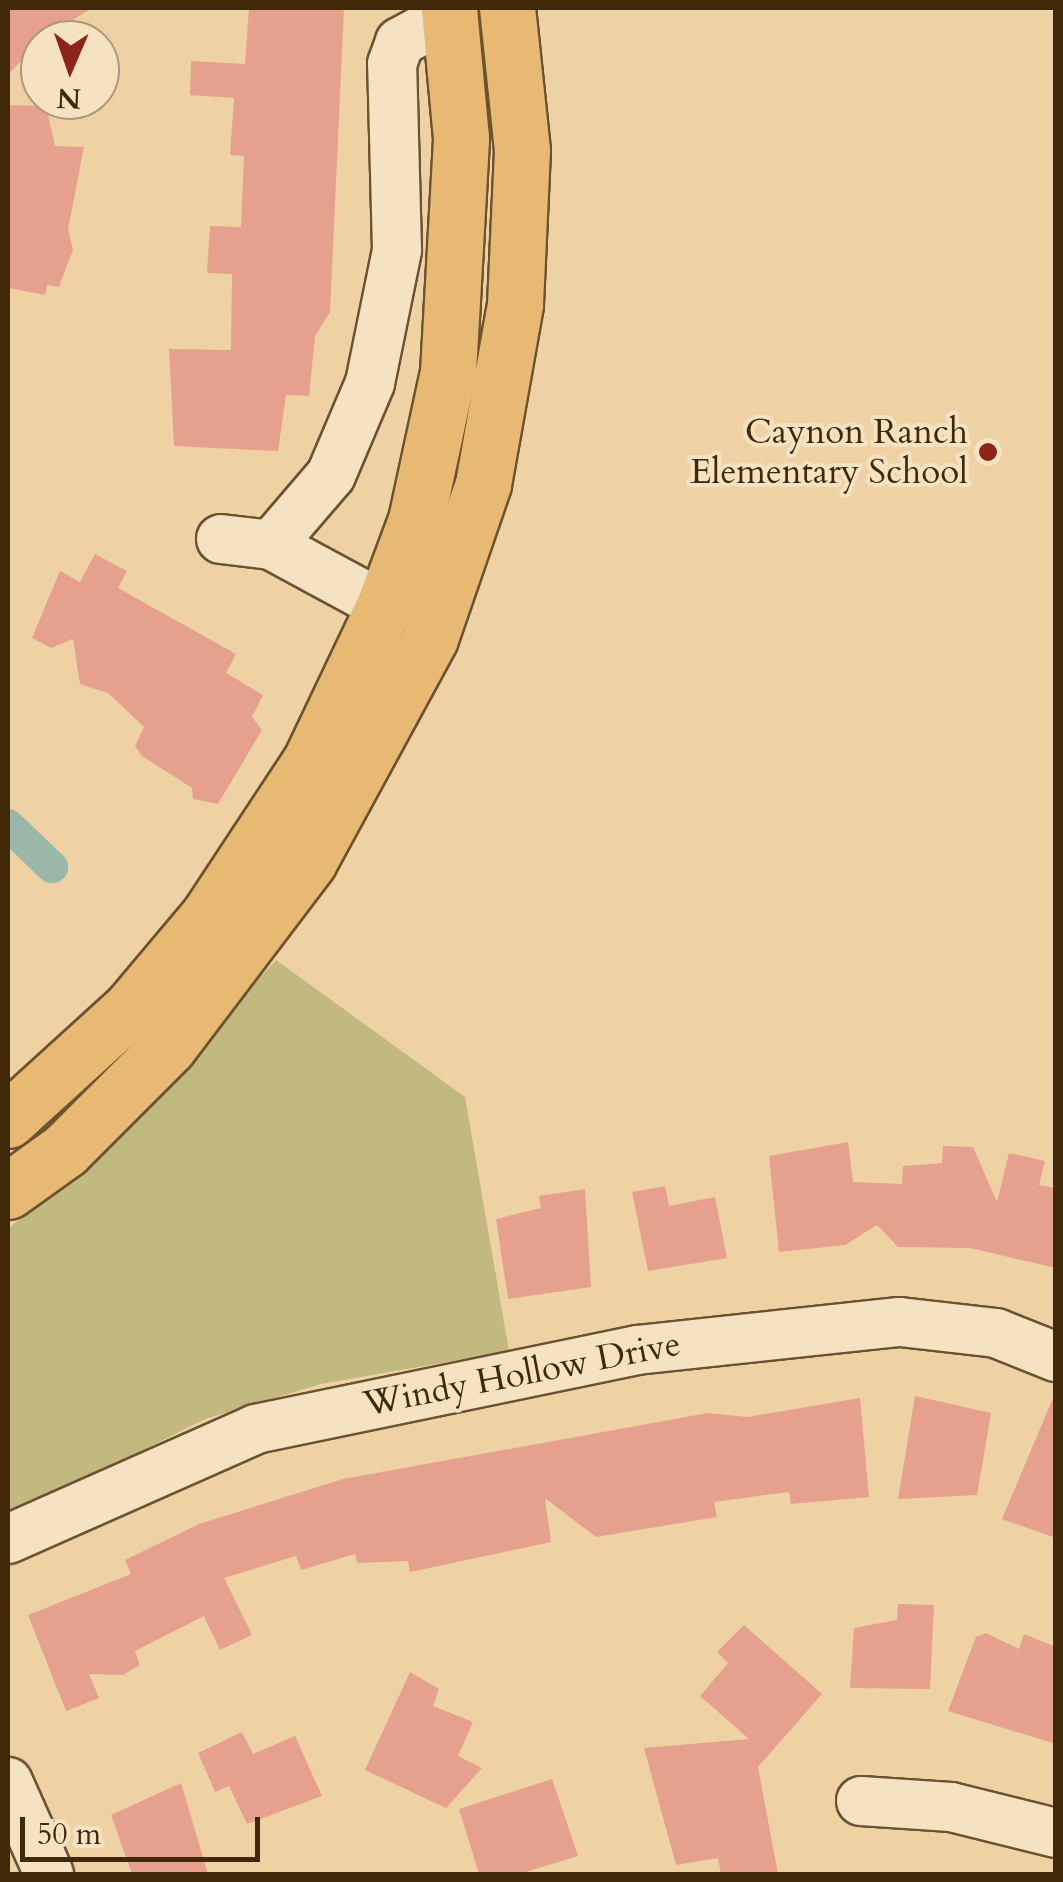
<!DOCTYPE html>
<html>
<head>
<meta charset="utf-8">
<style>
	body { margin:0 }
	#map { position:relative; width:1063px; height:1882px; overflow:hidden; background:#efd2a3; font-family:Cardo,serif }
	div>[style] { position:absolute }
	.green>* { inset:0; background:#c1b980 }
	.canal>* { height:32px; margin:-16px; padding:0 16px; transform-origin:16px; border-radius:16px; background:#9ab7a9 }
	.building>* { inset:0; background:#e5a18d }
	.roads { filter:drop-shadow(2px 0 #6c5230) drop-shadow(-2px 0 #6c5230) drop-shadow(0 2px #6c5230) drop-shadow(0 -2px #6c5230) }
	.minor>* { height:48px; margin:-24px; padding:0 24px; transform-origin:24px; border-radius:24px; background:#f5e2c3 }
	.major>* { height:55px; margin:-27.5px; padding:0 27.5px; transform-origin:27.5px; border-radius:27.5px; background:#e8b972 }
	.dots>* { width:28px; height:28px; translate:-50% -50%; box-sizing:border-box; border:5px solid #f5e2c3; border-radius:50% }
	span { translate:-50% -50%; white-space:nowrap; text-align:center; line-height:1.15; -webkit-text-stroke:8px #f5e2c3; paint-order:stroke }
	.poi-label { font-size:35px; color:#402809 }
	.right { translate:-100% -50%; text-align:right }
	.street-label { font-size:35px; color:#402809 }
	.frame { position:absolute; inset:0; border:10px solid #402809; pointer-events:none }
	.north { position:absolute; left:20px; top:20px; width:100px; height:100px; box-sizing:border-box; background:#f5e2c3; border:2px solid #ad9879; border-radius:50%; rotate:182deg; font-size:28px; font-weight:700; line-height:40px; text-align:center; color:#402809 }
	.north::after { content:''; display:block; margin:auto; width:35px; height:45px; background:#8f2418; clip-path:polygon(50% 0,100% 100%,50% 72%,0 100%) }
	.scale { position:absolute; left:20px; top:1817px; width:240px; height:45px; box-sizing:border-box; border:5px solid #402809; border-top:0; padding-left:12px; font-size:30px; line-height:35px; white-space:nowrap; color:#402809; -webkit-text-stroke:8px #f5e2c3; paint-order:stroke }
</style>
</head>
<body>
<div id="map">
	<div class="green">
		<div style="clip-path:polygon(276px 960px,465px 1097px,509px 1351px,321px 1384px,205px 1419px,8px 1518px,8px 1229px,119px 1133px)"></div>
	</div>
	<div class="canal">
		<div style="left:8px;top:825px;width:61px;rotate:43.7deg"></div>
	</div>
	<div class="building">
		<div style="clip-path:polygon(8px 8px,92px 8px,40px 40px,8px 75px)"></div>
		<div style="clip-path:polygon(249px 8px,344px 8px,330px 312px,315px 336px,309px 396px,286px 395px,278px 451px,174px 446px,169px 349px,231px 350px,232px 274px,207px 273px,210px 226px,241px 227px,244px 156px,230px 155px,234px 98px,190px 95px,191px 61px,245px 64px)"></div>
		<div style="clip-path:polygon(8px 105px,46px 106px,55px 146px,84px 147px,68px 229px,73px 250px,59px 287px,47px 285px,45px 295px,9px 288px)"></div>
		<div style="clip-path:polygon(95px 554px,127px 571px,118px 588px,236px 654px,226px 673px,263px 695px,252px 717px,262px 730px,218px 804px,193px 799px,192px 788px,142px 756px,135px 746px,144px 727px,108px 693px,80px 684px,73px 639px,51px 648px,32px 638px,60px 571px,80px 582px)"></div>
		<div style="clip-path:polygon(848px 1142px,853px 1182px,902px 1184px,903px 1166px,942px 1163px,943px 1146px,973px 1147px,997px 1202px,1009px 1153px,1045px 1161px,1039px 1185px,1056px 1188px,1056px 1268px,970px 1248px,898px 1247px,877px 1225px,845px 1245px,779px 1252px,769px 1156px)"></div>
		<div style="clip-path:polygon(665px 1186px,669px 1206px,715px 1197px,727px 1258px,648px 1271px,632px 1192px)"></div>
		<div style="clip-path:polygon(585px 1189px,591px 1287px,508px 1299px,496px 1219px,541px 1208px,539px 1196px)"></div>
		<div style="clip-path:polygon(1056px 1391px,1056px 1538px,1002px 1519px)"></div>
		<div style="clip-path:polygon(915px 1396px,991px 1413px,977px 1495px,898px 1499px)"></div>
		<div style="clip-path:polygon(860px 1398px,869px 1497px,791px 1504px,789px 1492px,714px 1502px,717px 1517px,596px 1537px,545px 1498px,551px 1542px,410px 1572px,408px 1561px,357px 1563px,355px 1554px,301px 1570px,296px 1556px,224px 1578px,252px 1635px,220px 1650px,204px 1616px,135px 1651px,140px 1665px,123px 1675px,89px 1674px,99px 1698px,66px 1711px,28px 1615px,131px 1574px,125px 1560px,199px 1524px,343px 1479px,708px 1413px,747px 1417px)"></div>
		<div style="clip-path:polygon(898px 1604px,934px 1605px,930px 1689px,850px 1688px,854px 1628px,897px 1620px)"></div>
		<div style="clip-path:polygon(744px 1625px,822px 1694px,758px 1767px,778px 1874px,721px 1874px,718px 1858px,676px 1865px,644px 1748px,749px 1739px,700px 1696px,728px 1663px,717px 1652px)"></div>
		<div style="clip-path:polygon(986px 1633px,1019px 1649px,1024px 1634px,1056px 1647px,1056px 1744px,948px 1711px,976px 1637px)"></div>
		<div style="clip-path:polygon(410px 1672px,439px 1689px,433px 1706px,473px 1722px,458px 1756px,482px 1768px,446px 1808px,365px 1770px)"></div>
		<div style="clip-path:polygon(242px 1732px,253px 1754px,295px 1736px,322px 1796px,247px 1824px,229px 1786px,215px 1792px,198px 1753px)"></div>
		<div style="clip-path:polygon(552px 1779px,578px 1856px,519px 1874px,479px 1874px,459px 1809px)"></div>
		<div style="clip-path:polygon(181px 1783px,208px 1874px,132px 1874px,111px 1815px)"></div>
	</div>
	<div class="roads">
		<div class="minor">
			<div style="left:221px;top:539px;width:50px;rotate:6.8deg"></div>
			<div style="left:271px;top:545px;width:128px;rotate:28.4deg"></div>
			<div style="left:271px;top:545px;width:92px;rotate:-49.4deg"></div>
			<div style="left:331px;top:475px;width:100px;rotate:-67deg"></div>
			<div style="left:370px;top:383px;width:136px;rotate:-78.5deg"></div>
			<div style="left:397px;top:250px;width:186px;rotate:-91.5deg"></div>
			<div style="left:392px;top:64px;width:23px;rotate:-70deg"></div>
			<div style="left:400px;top:42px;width:57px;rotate:-28.4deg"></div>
			<div style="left:8px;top:1539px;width:271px;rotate:-23.9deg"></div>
			<div style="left:256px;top:1429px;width:389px;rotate:-11.7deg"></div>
			<div style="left:637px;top:1350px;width:264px;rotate:-6.1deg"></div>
			<div style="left:900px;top:1322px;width:97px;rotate:6.5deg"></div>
			<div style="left:996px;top:1333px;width:65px;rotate:21.8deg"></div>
			<div style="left:8px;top:1782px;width:101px;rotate:66deg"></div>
			<div style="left:861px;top:1801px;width:90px;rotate:3.8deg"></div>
			<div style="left:951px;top:1807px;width:108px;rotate:13.9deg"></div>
		</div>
		<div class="major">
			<div style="left:8px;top:1120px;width:166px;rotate:-42.3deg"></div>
			<div style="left:131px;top:1008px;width:121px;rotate:-50deg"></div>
			<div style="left:209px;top:915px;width:183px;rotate:-56.6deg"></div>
			<div style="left:310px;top:762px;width:173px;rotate:-64.6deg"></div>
			<div style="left:384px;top:606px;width:92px;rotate:-69.6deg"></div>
			<div style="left:416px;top:520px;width:151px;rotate:-77.8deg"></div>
			<div style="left:448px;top:372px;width:234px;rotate:-86.8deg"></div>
			<div style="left:461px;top:138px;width:131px;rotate:-95.3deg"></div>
			<div style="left:8px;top:1191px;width:70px;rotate:-35.7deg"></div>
			<div style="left:65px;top:1150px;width:146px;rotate:-45deg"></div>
			<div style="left:168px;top:1047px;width:233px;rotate:-52.8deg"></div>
			<div style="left:309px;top:861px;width:254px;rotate:-61.5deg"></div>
			<div style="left:430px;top:638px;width:163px;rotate:-71deg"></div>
			<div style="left:483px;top:484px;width:183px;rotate:-79.9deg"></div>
			<div style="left:515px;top:304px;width:154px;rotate:-87.4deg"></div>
			<div style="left:522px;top:150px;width:143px;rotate:-96deg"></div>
		</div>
	</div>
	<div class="dots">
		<div style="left:988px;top:452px;background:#8f2418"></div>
	</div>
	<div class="poi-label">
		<span class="right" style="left:968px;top:452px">Caynon Ranch<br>Elementary School</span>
	</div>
	<div class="street-label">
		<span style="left:522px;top:1374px;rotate:-11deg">Windy Hollow Drive</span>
	</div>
	<div class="frame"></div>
	<div class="north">N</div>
	<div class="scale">50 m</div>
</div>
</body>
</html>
